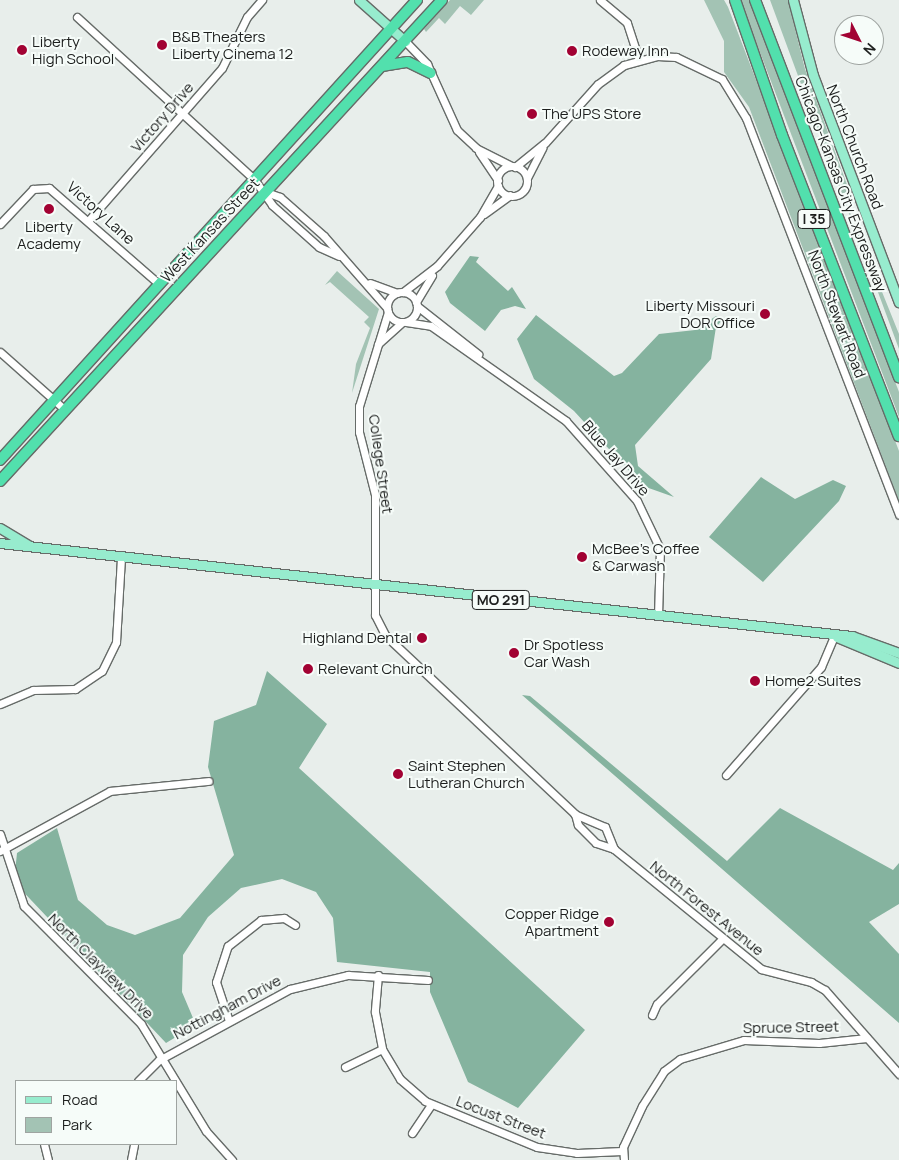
<!DOCTYPE html>
<html>
<head>
<meta charset="utf-8">
<style>
	body { margin:0 }
	#map { position:relative; width:899px; height:1160px; overflow:hidden; background:#e8eeeb; font-family:Manrope,sans-serif }
	div>[style] { position:absolute }
	.green>* { inset:0; background:#a3c3b4 }
	.forest>* { inset:0; background:#85b39f }
	.roads { filter:drop-shadow(1px 0 #666b68) drop-shadow(-1px 0 #666b68) drop-shadow(0 1px #666b68) drop-shadow(0 -1px #666b68) }
	.minor>* { height:7px; margin:-3.5px; padding:0 3.5px; transform-origin:3.5px; border-radius:3.5px; background:#fff }
	.minor>.ring { margin:-3.5px; padding:0; box-sizing:content-box; background:none; border:7px solid #fff; border-radius:50% }
	.major>* { height:9px; margin:-4.5px; padding:0 4.5px; transform-origin:4.5px; border-radius:4.5px; background:#97ecce }
	.highway>* { height:10px; margin:-5px; padding:0 5px; transform-origin:5px; border-radius:5px; background:#52e0ad }
	.dots>* { width:14px; height:14px; translate:-50% -50%; box-sizing:border-box; border:2px solid #f6fcf9; border-radius:50% }
	span { translate:-50% -50%; white-space:nowrap; text-align:center; line-height:1.15; -webkit-text-stroke:4px #f6fcf9; paint-order:stroke }
	.shield-label span { padding:1px 4px; background:#f6fcf9; border:1px solid; border-radius:4px; -webkit-text-stroke-width:0 }
	.shield-label { font-size:14px; color:#1d1f1e; font-weight:700 }
	.poi-label { font-size:15px; color:#1d1f1e }
	.left { translate:0 -50%; text-align:left }
	.right { translate:-100% -50%; text-align:right }
	.street-label { font-size:15px; color:#1d1f1e }
	.legend { position:absolute; left:15px; top:1080px; width:162px; height:65px; box-sizing:border-box; background:#f6fcf9; border:1px solid #9fa4a1; margin:0; padding:6px 9px; list-style:none; font-size:15px; color:#1d1f1e }
	.legend li { display:flex; align-items:center; gap:10px; height:25px }
	.legend b { width:25px; border:1px solid #9fa4a1 }
	.north { position:absolute; left:834px; top:15px; width:50px; height:50px; box-sizing:border-box; background:#f6fcf9; border:1px solid #9fa4a1; border-radius:50%; rotate:131deg; font-size:14px; font-weight:700; line-height:20px; text-align:center; color:#1d1f1e }
	.north::after { content:''; display:block; margin:auto; width:18px; height:22px; background:#a20233; clip-path:polygon(50% 0,100% 100%,50% 72%,0 100%) }
</style>
</head>
<body>
<div id="map">
	<div class="green">
		<div style="clip-path:polygon(450px 0,484px 0,471px 15px,460px 6px,445px 24px,439px 18px,426px 32px,424px 29px)"></div>
		<div style="clip-path:polygon(704px 0,724px 0,728px 7px,899px 451px,899px 501px,749px 107px,724px 72px,724px 41px)"></div>
		<div style="clip-path:polygon(740px 0,750px 0,899px 392px,899px 417px)"></div>
		<div style="clip-path:polygon(770px 0,788px 0,805px 69px,850px 193px,843px 195px,899px 334px,899px 349px)"></div>
		<div style="clip-path:polygon(337px 271px,379px 309px,352px 393px,356px 364px,370px 328px,364px 322px,369px 317px,330px 282px,325px 285px)"></div>
	</div>
	<div class="forest">
		<div style="clip-path:polygon(470px 256px,479px 257px,476px 262px,508px 291px,512px 287px,526px 309px,515px 306px,501px 310px,485px 331px,450px 303px,445px 292px)"></div>
		<div style="clip-path:polygon(536px 315px,614px 376px,622px 373px,659px 334px,695px 330px,716px 316px,724px 318px,716px 327px,711px 359px,635px 445px,638px 466px,674px 497px,643px 486px,574px 411px,534px 379px,517px 339px)"></div>
		<div style="clip-path:polygon(761px 477px,795px 499px,833px 480px,846px 486px,839px 501px,763px 582px,709px 537px)"></div>
		<div style="clip-path:polygon(267px 671px,327px 724px,299px 768px,585px 1030px,518px 1108px,468px 1082px,430px 992px,430px 972px,337px 962px,333px 918px,316px 892px,282px 879px,241px 888px,208px 917px,183px 955px,182px 992px,196px 1025px,166px 1043px,14px 882px,17px 853px,57px 828px,78px 900px,107px 925px,135px 935px,180px 918px,234px 855px,208px 767px,214px 721px,256px 705px)"></div>
		<div style="clip-path:polygon(522px 695px,530px 696px,727px 861px,780px 808px,893px 870px,899px 863px,899px 904px,869px 922px,899px 954px,899px 1023px)"></div>
	</div>
	<div class="roads">
		<div class="minor">
			<div style="left:600px;top:0;width:35px;rotate:40deg"></div>
			<div style="left:627px;top:23px;width:38px;rotate:72deg"></div>
			<div style="left:77px;top:17px;width:240px;rotate:42.5deg"></div>
			<div style="left:254px;top:179px;width:32px;rotate:55deg"></div>
			<div style="left:272px;top:205px;width:63px;rotate:41.8deg"></div>
			<div style="left:319px;top:247px;width:22px;rotate:24deg"></div>
			<div style="left:405px;top:41px;width:32px;rotate:46deg"></div>
			<div style="left:427px;top:64px;width:72px;rotate:65.6deg"></div>
			<div style="left:457px;top:130px;width:26px;rotate:43deg"></div>
			<div style="left:476px;top:148px;width:39px;rotate:27deg"></div>
			<div style="left:479px;top:152px;width:34px;rotate:56deg"></div>
			<div class="ring" style="left:497px;top:166px;width:23px;height:23px"></div>
			<div style="left:515px;top:167px;width:38px;rotate:-39deg"></div>
			<div style="left:545px;top:143px;width:79px;rotate:-48.1deg"></div>
			<div style="left:598px;top:84px;width:32px;rotate:-36deg"></div>
			<div style="left:624px;top:65px;width:34px;rotate:-15deg"></div>
			<div style="left:657px;top:56px;width:19px;rotate:3deg"></div>
			<div style="left:676px;top:57px;width:51px;rotate:25.6deg"></div>
			<div style="left:722px;top:79px;width:46px;rotate:58.4deg"></div>
			<div style="left:746px;top:118px;width:425px;rotate:68.9deg"></div>
			<div style="left:527px;top:178px;width:34px;rotate:-63deg"></div>
			<div style="left:266px;top:192px;width:15px;rotate:20deg"></div>
			<div style="left:280px;top:197px;width:59px;rotate:41.6deg"></div>
			<div style="left:324px;top:236px;width:96px;rotate:48.8deg"></div>
			<div style="left:484px;top:214px;width:32px;rotate:-36deg"></div>
			<div style="left:88px;top:221px;width:203px;rotate:-48.8deg"></div>
			<div style="left:222px;top:68px;width:57px;rotate:-63.9deg"></div>
			<div style="left:247px;top:17px;width:23px;rotate:-49deg"></div>
			<div style="left:0;top:224px;width:48px;rotate:-46.7deg"></div>
			<div style="left:33px;top:189px;width:16px;rotate:-4deg"></div>
			<div style="left:49px;top:188px;width:145px;rotate:41.1deg"></div>
			<div style="left:370px;top:283px;width:29px;rotate:20deg"></div>
			<div class="ring" style="left:387px;top:292px;width:23px;height:23px"></div>
			<div style="left:403px;top:292px;width:43px;rotate:-37.4deg"></div>
			<div style="left:437px;top:266px;width:65px;rotate:-48.7deg"></div>
			<div style="left:480px;top:217px;width:36px;rotate:-60deg"></div>
			<div style="left:416px;top:302px;width:31px;rotate:-59deg"></div>
			<div style="left:417px;top:306px;width:78px;rotate:38.2deg"></div>
			<div style="left:388px;top:312px;width:98px;rotate:107.1deg"></div>
			<div style="left:359px;top:406px;width:26px;rotate:90deg"></div>
			<div style="left:359px;top:432px;width:65px;rotate:75.7deg"></div>
			<div style="left:375px;top:495px;width:120px;rotate:90deg"></div>
			<div style="left:375px;top:615px;width:22px;rotate:63deg"></div>
			<div style="left:385px;top:635px;width:261px;rotate:43.3deg"></div>
			<div style="left:406px;top:322px;width:25px;rotate:9deg"></div>
			<div style="left:431px;top:326px;width:165px;rotate:35.1deg"></div>
			<div style="left:566px;top:421px;width:107px;rotate:48.4deg"></div>
			<div style="left:637px;top:501px;width:53px;rotate:64.4deg"></div>
			<div style="left:660px;top:549px;width:67px;rotate:91.7deg"></div>
			<div style="left:378px;top:344px;width:31px;rotate:-42deg"></div>
			<div style="left:0;top:352px;width:87px;rotate:41.7deg"></div>
			<div style="left:0;top:704px;width:36px;rotate:-23deg"></div>
			<div style="left:33px;top:690px;width:42px;rotate:-1.4deg"></div>
			<div style="left:75px;top:689px;width:32px;rotate:-34deg"></div>
			<div style="left:102px;top:671px;width:32px;rotate:-64deg"></div>
			<div style="left:116px;top:642px;width:84px;rotate:-86.6deg"></div>
			<div style="left:726px;top:775px;width:144px;rotate:-48.7deg"></div>
			<div style="left:821px;top:667px;width:34px;rotate:-67deg"></div>
			<div style="left:0;top:834px;width:76px;rotate:71.6deg"></div>
			<div style="left:24px;top:906px;width:166px;rotate:45.2deg"></div>
			<div style="left:141px;top:1024px;width:125px;rotate:58.7deg"></div>
			<div style="left:206px;top:1131px;width:39px;rotate:48deg"></div>
			<div style="left:614px;top:849px;width:24px;rotate:-112deg"></div>
			<div style="left:605px;top:827px;width:33px;rotate:-157deg"></div>
			<div style="left:575px;top:814px;width:11px;rotate:75deg"></div>
			<div style="left:578px;top:825px;width:25px;rotate:45deg"></div>
			<div style="left:596px;top:843px;width:19px;rotate:18deg"></div>
			<div style="left:614px;top:849px;width:190px;rotate:39.2deg"></div>
			<div style="left:761px;top:969px;width:52px;rotate:14.6deg"></div>
			<div style="left:811px;top:982px;width:16px;rotate:30deg"></div>
			<div style="left:825px;top:990px;width:112px;rotate:48.6deg"></div>
			<div style="left:0;top:851px;width:125px;rotate:-28.6deg"></div>
			<div style="left:110px;top:791px;width:99px;rotate:-5.8deg"></div>
			<div style="left:378px;top:975px;width:37px;rotate:95deg"></div>
			<div style="left:375px;top:1012px;width:38px;rotate:79deg"></div>
			<div style="left:382px;top:1049px;width:35px;rotate:59deg"></div>
			<div style="left:400px;top:1079px;width:33px;rotate:41deg"></div>
			<div style="left:425px;top:1101px;width:121px;rotate:22.3deg"></div>
			<div style="left:537px;top:1147px;width:40px;rotate:8.5deg"></div>
			<div style="left:577px;top:1153px;width:45px;rotate:-2.5deg"></div>
			<div style="left:652px;top:1015px;width:12px;rotate:-66deg"></div>
			<div style="left:657px;top:1004px;width:92px;rotate:-45deg"></div>
			<div style="left:229px;top:1021px;width:41px;rotate:-108.4deg"></div>
			<div style="left:216px;top:982px;width:38px;rotate:-72deg"></div>
			<div style="left:228px;top:946px;width:42px;rotate:-38.2deg"></div>
			<div style="left:261px;top:920px;width:23px;rotate:-5deg"></div>
			<div style="left:284px;top:918px;width:13px;rotate:32deg"></div>
			<div style="left:345px;top:1067px;width:41px;rotate:-25.9deg"></div>
			<div style="left:138px;top:1081px;width:30px;rotate:-45deg"></div>
			<div style="left:159px;top:1060px;width:149px;rotate:-28.5deg"></div>
			<div style="left:290px;top:989px;width:60px;rotate:-13.6deg"></div>
			<div style="left:348px;top:975px;width:80px;rotate:3.6deg"></div>
			<div style="left:412px;top:1133px;width:34px;rotate:-56deg"></div>
			<div style="left:44px;top:1144px;width:16px;rotate:76deg"></div>
			<div style="left:131px;top:1160px;width:16px;rotate:-79deg"></div>
			<div style="left:624px;top:1160px;width:13px;rotate:-94deg"></div>
			<div style="left:623px;top:1147px;width:45px;rotate:-65.1deg"></div>
			<div style="left:642px;top:1106px;width:41px;rotate:-57.8deg"></div>
			<div style="left:664px;top:1071px;width:20px;rotate:-37deg"></div>
			<div style="left:680px;top:1059px;width:67px;rotate:-16.5deg"></div>
			<div style="left:744px;top:1040px;width:75px;rotate:2.3deg"></div>
			<div style="left:819px;top:1043px;width:48px;rotate:-5.9deg"></div>
		</div>
		<div class="major">
			<div style="left:359px;top:0;width:62px;rotate:41.7deg"></div>
			<div style="left:793px;top:0;width:78px;rotate:75.1deg"></div>
			<div style="left:813px;top:75px;width:243px;rotate:69.3deg"></div>
			<div style="left:0;top:528px;width:33px;rotate:31deg"></div>
			<div style="left:0;top:543px;width:857px;rotate:6.23deg"></div>
			<div style="left:852px;top:636px;width:50px;rotate:19.9deg"></div>
			<div style="left:837px;top:637px;width:67px;rotate:22.8deg"></div>
		</div>
		<div class="highway">
			<div style="left:735px;top:0;width:143px;rotate:70.8deg"></div>
			<div style="left:782px;top:135px;width:323px;rotate:68.8deg"></div>
			<div style="left:755px;top:0;width:404px;rotate:69.1deg"></div>
			<div style="left:382px;top:66px;width:26px;rotate:-9deg"></div>
			<div style="left:408px;top:62px;width:25px;rotate:26deg"></div>
			<div style="left:0;top:460px;width:621px;rotate:-47.81deg"></div>
			<div style="left:0;top:481px;width:653px;rotate:-47.42deg"></div>
		</div>
	</div>
	<div class="dots">
		<div style="left:162px;top:45px;background:#a20233"></div>
		<div style="left:22px;top:50px;background:#a20233"></div>
		<div style="left:572px;top:51px;background:#a20233"></div>
		<div style="left:532px;top:114px;background:#a20233"></div>
		<div style="left:49px;top:209px;background:#a20233"></div>
		<div style="left:765px;top:314px;background:#a20233"></div>
		<div style="left:582px;top:557px;background:#a20233"></div>
		<div style="left:422px;top:638px;background:#a20233"></div>
		<div style="left:514px;top:653px;background:#a20233"></div>
		<div style="left:308px;top:669px;background:#a20233"></div>
		<div style="left:755px;top:681px;background:#a20233"></div>
		<div style="left:398px;top:774px;background:#a20233"></div>
		<div style="left:609px;top:922px;background:#a20233"></div>
	</div>
	<div class="shield-label">
		<span style="left:814px;top:219px">I 35</span>
		<span style="left:501px;top:600px">MO 291</span>
	</div>
	<div class="poi-label">
		<span class="left" style="left:172px;top:45px">B&amp;B Theaters<br>Liberty Cinema 12</span>
		<span class="left" style="left:32px;top:50px">Liberty<br>High School</span>
		<span class="left" style="left:582px;top:51px">Rodeway Inn</span>
		<span class="left" style="left:542px;top:114px">The UPS Store</span>
		<span style="left:49px;top:235px">Liberty<br>Academy</span>
		<span class="right" style="left:755px;top:314px">Liberty Missouri<br>DOR Office</span>
		<span class="left" style="left:592px;top:557px">McBee's Coffee<br>&amp; Carwash</span>
		<span class="right" style="left:412px;top:638px">Highland Dental</span>
		<span class="left" style="left:524px;top:653px">Dr Spotless<br>Car Wash</span>
		<span class="left" style="left:318px;top:669px">Relevant Church</span>
		<span class="left" style="left:765px;top:681px">Home2 Suites</span>
		<span class="left" style="left:408px;top:774px">Saint Stephen<br>Lutheran Church</span>
		<span class="right" style="left:599px;top:922px">Copper Ridge<br>Apartment</span>
	</div>
	<div class="street-label">
		<span style="left:162px;top:117px;rotate:-49deg">Victory Drive</span>
		<span style="left:855px;top:147px;rotate:69deg">North Church Road</span>
		<span style="left:841px;top:184px;rotate:69deg">Chicago-Kansas City Expressway</span>
		<span style="left:101px;top:213px;rotate:42deg">Victory Lane</span>
		<span style="left:210px;top:230px;rotate:-47deg">West Kansas Street</span>
		<span style="left:837px;top:314px;rotate:69deg">North Stewart Road</span>
		<span style="left:616px;top:458px;rotate:49deg">Blue Jay Drive</span>
		<span style="left:381px;top:464px;rotate:82deg">College Street</span>
		<span style="left:707px;top:908px;rotate:39deg">North Forest Avenue</span>
		<span style="left:101px;top:966px;rotate:45deg">North Clayview Drive</span>
		<span style="left:227px;top:1007px;rotate:-28deg">Nottingham Drive</span>
		<span style="left:791px;top:1027px;rotate:-1deg">Spruce Street</span>
		<span style="left:501px;top:1117px;rotate:21deg">Locust Street</span>
	</div>
	<ul class="legend">
	<li><b style="height:6px;background:#97ecce"></b>Road</li>
	<li><b style="height:14px;background:#a3c3b4"></b>Park</li>
	</ul>
	<div class="north">N</div>
</div>
</body>
</html>
